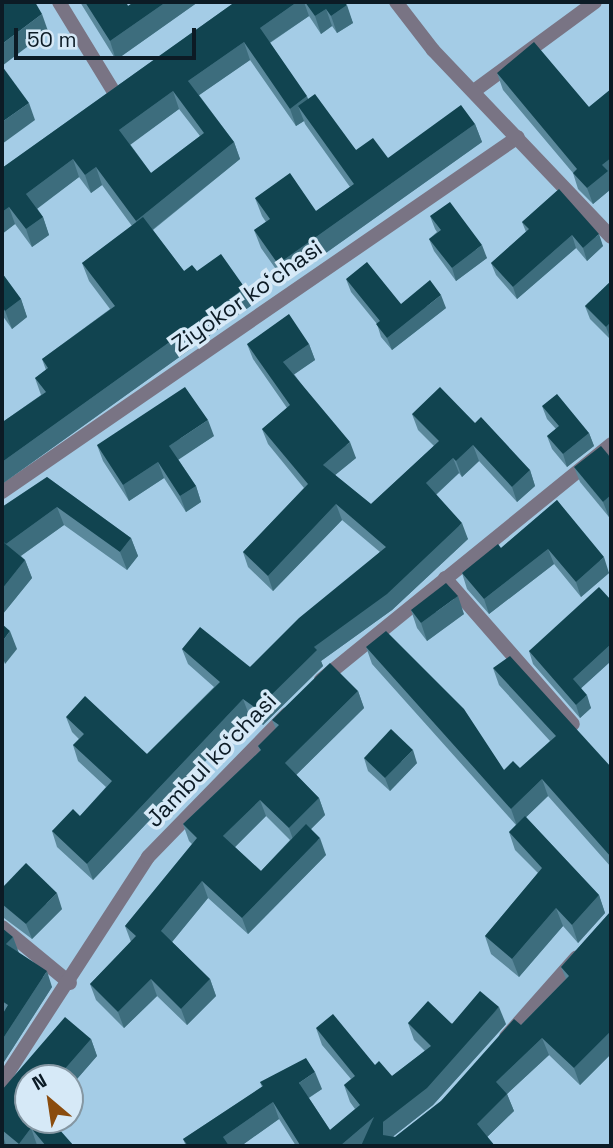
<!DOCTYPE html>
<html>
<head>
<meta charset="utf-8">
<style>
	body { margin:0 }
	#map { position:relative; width:613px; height:1148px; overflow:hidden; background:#a4cce6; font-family:"Space Grotesk",sans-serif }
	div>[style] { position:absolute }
	.service>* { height:14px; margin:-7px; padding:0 7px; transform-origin:7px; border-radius:7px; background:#797484 }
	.minor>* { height:14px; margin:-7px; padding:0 7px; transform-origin:7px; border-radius:7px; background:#797484 }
	.tertiary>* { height:14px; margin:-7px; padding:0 7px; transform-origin:7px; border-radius:7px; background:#797484 }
	.wall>* { inset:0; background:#5a889b }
	.shaded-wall>* { inset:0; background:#3d6d7d }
	.building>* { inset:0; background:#114450 }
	span { translate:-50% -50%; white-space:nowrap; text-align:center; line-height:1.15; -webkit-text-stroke:7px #d6e9f7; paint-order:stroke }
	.street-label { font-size:23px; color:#0c1b25 }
	.frame { position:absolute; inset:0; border:4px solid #0c1b25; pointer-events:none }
	.north { position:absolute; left:14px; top:1064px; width:70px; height:70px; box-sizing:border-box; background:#d6e9f7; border:2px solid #8597a3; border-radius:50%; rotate:331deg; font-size:19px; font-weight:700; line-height:28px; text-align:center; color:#0c1b25 }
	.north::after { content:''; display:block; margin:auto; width:24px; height:32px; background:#8a4c0e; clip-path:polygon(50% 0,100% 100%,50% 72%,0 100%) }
	.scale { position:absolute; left:14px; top:28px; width:182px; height:32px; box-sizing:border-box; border:4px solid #0c1b25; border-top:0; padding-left:9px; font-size:21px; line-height:24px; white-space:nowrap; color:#0c1b25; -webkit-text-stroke:5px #d6e9f7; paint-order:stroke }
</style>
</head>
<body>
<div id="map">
	<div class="service">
		<div style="left:474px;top:91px;width:150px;rotate:-36.3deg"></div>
		<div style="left:2px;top:492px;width:626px;rotate:-34.53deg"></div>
		<div style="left:445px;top:578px;width:194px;rotate:48.8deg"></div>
	</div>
	<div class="minor">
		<div style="left:59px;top:2px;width:105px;rotate:58.6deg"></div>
		<div style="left:396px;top:2px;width:61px;rotate:52.4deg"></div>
		<div style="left:433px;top:50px;width:258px;rotate:46.4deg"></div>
		<div style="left:2px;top:927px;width:88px;rotate:39.5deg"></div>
		<div style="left:506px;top:1037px;width:106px;rotate:-48.5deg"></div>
	</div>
	<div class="tertiary">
		<div style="left:321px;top:680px;width:374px;rotate:-39.1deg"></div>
		<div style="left:2px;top:1082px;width:268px;rotate:-57deg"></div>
		<div style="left:148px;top:857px;width:199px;rotate:-45.8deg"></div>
	</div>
	<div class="wall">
		<div style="clip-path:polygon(80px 2px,126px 2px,128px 6px,134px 2px,198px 2px,116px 60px)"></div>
		<div style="clip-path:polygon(evenodd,235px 2px,344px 2px,353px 23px,337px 33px,332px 26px,321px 34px,309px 16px,270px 43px,308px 99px,356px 150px,388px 158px,475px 124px,482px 142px,285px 282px,261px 248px,254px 230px,266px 222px,262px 216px,255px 198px,316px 211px,350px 187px,305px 124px,304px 121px,296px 126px,250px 60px,199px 95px,234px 142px,240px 159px,153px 230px,184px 271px,197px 271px,252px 305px,2px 484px,2px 418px,4px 421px,41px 395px,35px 378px,46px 370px,42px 359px,110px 309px,89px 281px,82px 263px,132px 226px,102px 185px,91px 193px,79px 177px,37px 208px,43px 217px,49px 235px,32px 247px,15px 224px,2px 234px,2px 168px,235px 2px,179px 109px,200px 136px,151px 173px,130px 144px,179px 109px)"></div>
		<div style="clip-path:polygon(497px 73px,589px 107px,611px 89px,611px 189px,593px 204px,578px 189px,573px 173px,503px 90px)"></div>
		<div style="clip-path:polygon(559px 189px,603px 246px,587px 261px,576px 248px,517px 299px,496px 275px,491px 263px,526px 232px,522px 222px)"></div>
		<div style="clip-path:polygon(430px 216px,487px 258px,456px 281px,434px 251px,429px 239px,437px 232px,435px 229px)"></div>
		<div style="clip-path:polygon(2px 273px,21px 299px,27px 317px,12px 329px,2px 315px)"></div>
		<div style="clip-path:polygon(346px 279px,401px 304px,446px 308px,392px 350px,381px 337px,377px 324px,351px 292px)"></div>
		<div style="clip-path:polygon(611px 281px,611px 340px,590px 319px,585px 306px)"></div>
		<div style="clip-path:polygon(247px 344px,309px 344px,315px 360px,294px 374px,356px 458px,335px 475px,371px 504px,434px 446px,418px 430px,412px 414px,475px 423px,530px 470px,535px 486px,517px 502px,479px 461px,462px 477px,459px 473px,436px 495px,468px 539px,392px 610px,321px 661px,323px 666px,263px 725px,249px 715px,93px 880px,57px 847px,52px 831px,80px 816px,106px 787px,78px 761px,73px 745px,79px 739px,72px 732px,66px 717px,147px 754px,214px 687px,188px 664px,182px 649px,250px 667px,380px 552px,342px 520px,273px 591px,248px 567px,243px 552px,304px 488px,268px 444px,262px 429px,287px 408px,253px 359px)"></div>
		<div style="clip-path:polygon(542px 406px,589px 433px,594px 446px,567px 467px,552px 449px,547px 436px,556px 429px,547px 419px)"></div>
		<div style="clip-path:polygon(214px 436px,178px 459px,196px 486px,201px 502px,186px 512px,164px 478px,129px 501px,103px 461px,97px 445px)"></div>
		<div style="clip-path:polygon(611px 458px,611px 514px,609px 517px,580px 482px,574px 467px)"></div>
		<div style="clip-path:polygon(47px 477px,131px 538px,138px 556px,127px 570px,64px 525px,21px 556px,25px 560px,32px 578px,2px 615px,2px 507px)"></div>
		<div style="clip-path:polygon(557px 500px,609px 573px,581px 597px,554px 564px,489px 614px,467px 589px,462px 573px,501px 548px)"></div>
		<div style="clip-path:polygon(611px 600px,611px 661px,581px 688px,591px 708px,580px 718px,533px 664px,529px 651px)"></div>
		<div style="clip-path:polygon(411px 610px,464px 614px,427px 641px,417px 628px)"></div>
		<div style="clip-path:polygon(366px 647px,504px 770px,520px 768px,550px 741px,499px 685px,493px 668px,611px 767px,611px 867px,548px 796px,526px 817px,599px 895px,605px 913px,578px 943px,563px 926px,519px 977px,491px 954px,485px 936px,538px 873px,515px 850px,509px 832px,516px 825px,372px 664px)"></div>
		<div style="clip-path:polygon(evenodd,358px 691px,364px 708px,296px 775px,319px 798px,325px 815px,311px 829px,326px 855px,248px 934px,208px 898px,172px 942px,210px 979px,216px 996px,187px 1025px,157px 996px,124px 1028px,96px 1000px,90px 984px,131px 942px,125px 926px,192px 844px,189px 841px,183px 824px,260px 751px,258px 746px,276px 729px,272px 720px,358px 691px,266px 816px,290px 840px,261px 871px,235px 847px,266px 816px)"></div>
		<div style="clip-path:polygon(364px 758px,417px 763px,390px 791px,368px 771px)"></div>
		<div style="clip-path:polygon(2px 888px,62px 909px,32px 939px,4px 918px,2px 919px)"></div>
		<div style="clip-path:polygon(611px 911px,611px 1054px,580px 1085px,549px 1055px,507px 1094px,514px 1111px,487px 1137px,495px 1146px,296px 1146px,279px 1119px,241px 1146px,186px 1146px,183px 1139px,262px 1087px,260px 1082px,322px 1089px,309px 1098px,330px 1130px,355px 1109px,350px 1102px,344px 1085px,351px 1079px,322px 1045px,316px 1028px,392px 1076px,425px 1051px,414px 1040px,408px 1023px,506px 1024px,433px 1105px,393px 1136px,395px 1137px,441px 1101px,521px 1025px,566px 979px,561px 967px)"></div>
		<div style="clip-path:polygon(2px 928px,13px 937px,18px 952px,52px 987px,2px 1065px,2px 1015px,3px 1014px,2px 1013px)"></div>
		<div style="clip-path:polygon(91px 1039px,97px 1056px,70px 1087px,70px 1078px,28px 1120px,74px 1146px,38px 1146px,37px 1145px,36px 1146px,7px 1146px,6px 1145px,2px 1146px,2px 1090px)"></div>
	</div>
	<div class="shaded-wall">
		<div style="clip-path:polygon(166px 2px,198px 2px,116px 60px,110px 41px)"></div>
		<div style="clip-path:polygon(297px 2px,304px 2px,309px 16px,266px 45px,260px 28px)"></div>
		<div style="clip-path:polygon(347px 5px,353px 23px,337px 33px,331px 16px)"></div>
		<div style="clip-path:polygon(326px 9px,332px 26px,321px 34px,315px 16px)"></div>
		<div style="clip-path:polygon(42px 14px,48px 31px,2px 66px,2px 44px)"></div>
		<div style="clip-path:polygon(244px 42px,250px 60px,195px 98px,188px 81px)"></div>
		<div style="clip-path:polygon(173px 91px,179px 109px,126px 148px,119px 130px)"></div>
		<div style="clip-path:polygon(307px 96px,313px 114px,298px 106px,304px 121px,296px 126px,290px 109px)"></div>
		<div style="clip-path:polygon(29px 103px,35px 120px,2px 144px,2px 122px)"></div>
		<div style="clip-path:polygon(475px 124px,482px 142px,285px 282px,278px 264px)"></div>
		<div style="clip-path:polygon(234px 142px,240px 159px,142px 238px,136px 221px)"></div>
		<div style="clip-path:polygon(611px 158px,611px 189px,593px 204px,587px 188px,602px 165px)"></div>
		<div style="clip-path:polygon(73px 159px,79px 177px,33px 212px,26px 194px)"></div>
		<div style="clip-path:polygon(96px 167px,102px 185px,91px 193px,85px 175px)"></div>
		<div style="clip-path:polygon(9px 207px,15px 224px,2px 234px,2px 212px)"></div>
		<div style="clip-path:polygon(43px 217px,49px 235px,32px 247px,26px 229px)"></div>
		<div style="clip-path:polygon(599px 234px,603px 246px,587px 261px,583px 248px)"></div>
		<div style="clip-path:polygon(572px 235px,576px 248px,517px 299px,513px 287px)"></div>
		<div style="clip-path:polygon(482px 245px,487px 258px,456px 281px,452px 268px)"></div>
		<div style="clip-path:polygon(245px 288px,252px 305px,2px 484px,2px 462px)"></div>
		<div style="clip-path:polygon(441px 295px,446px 308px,392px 350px,387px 338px)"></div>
		<div style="clip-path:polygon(21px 299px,27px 317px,12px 329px,5px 311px)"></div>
		<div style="clip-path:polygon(611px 322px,611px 340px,606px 327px)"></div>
		<div style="clip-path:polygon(309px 344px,315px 360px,289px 378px,283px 362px)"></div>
		<div style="clip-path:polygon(208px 420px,214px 436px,175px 462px,169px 446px)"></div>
		<div style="clip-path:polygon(589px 433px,594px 446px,567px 467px,563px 454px)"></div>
		<div style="clip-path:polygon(350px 442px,356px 458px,329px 480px,323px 465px)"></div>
		<div style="clip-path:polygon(473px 445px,479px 461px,462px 477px,456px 461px)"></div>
		<div style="clip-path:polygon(453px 458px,459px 473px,431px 499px,426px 483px)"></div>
		<div style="clip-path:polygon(158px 462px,164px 478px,129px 501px,123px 485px)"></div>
		<div style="clip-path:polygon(530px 470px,535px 486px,517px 502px,512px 487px)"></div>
		<div style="clip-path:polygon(196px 486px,201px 502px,186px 512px,180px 496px)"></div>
		<div style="clip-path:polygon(611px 495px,611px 514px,609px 517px,603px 502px)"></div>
		<div style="clip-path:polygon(336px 504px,342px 520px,273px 591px,268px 576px)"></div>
		<div style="clip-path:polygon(57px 507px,64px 525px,12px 562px,6px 544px)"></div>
		<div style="clip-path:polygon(462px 523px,468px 539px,392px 610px,321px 661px,323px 666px,263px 725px,257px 709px,314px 647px)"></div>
		<div style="clip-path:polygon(131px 538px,138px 556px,127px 570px,120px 552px)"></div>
		<div style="clip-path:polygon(548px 549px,554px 564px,489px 614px,484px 599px)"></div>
		<div style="clip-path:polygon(604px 557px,609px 573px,581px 597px,576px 582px)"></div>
		<div style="clip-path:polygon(25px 560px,32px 578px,2px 615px,2px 589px)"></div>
		<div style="clip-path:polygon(458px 596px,464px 614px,427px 641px,421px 623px)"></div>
		<div style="clip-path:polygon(10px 631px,17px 649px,5px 664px,2px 655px,2px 642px)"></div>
		<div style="clip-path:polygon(611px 644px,611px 661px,577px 692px,573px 679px)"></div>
		<div style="clip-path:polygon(358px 691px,364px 708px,291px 780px,285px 763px)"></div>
		<div style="clip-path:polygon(587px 695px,591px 708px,580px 718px,576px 705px)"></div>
		<div style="clip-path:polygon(243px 699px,249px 715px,93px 880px,87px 864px)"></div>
		<div style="clip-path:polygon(413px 750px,417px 763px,390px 791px,385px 778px)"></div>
		<div style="clip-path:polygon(542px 779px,548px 796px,517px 826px,511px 809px)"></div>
		<div style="clip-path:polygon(319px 798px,325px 815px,295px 845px,289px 828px)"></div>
		<div style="clip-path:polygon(260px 800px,266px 816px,229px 853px,223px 836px)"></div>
		<div style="clip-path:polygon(320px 838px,326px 855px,248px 934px,242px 918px)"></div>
		<div style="clip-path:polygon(202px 881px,208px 898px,167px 948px,161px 931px)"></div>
		<div style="clip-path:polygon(57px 893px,62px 909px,32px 939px,26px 924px)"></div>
		<div style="clip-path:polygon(599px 895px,605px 913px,578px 943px,572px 925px)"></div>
		<div style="clip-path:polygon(556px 908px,563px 926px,519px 977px,512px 959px)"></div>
		<div style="clip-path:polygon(13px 937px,19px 953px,6px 944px)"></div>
		<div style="clip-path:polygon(47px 971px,52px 987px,2px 1065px,2px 1040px)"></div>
		<div style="clip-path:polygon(151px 979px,157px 996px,124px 1028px,118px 1012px)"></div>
		<div style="clip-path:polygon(210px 979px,216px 996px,187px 1025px,181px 1009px)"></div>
		<div style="clip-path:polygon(499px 1007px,506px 1024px,433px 1105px,390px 1139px,383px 1135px,383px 1122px)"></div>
		<div style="clip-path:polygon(611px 1031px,611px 1054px,580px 1085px,574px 1068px)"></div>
		<div style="clip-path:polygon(542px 1038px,549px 1055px,507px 1094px,514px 1111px,483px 1141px,477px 1124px,496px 1082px)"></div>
		<div style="clip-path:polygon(91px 1039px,97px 1056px,70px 1087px,70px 1078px,57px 1078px)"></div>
		<div style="clip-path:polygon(315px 1072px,322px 1089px,305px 1100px,299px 1083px)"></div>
		<div style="clip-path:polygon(273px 1102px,279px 1119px,241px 1146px,226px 1146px,223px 1137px)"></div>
		<div style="clip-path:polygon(374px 1117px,367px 1146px,340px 1146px)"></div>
		<div style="clip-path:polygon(31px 1128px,37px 1145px,36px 1146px,20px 1146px,19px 1144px)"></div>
		<div style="clip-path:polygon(2px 1133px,6px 1145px,6px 1146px,2px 1146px)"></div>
	</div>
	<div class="building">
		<div style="clip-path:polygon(2px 2px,35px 2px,42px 14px,2px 44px)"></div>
		<div style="clip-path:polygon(85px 2px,126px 2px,128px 6px,134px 2px,166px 2px,110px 41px)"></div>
		<div style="clip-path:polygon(evenodd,235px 2px,297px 2px,260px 28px,307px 96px,290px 109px,244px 42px,188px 81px,234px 142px,136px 221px,96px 167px,85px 175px,73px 159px,26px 194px,43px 217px,26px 229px,9px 207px,2px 212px,2px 168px,235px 2px,173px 91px,204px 133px,151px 173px,119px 130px,173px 91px)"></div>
		<div style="clip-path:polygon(305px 2px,344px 2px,347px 5px,331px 16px,326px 9px,315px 16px)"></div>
		<div style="clip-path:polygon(534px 42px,589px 107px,611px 89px,611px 158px,602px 165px,608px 171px,587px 188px,573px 173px,577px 169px,497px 73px)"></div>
		<div style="clip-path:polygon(2px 66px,29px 103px,2px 122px)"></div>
		<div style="clip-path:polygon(315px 94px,356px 150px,373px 138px,388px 158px,461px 105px,475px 124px,278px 264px,254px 230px,270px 219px,255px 198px,290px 173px,316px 211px,354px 184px,298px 106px)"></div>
		<div style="clip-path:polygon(559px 189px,599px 234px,583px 248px,572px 235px,513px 287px,491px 263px,529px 229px,522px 222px)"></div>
		<div style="clip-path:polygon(450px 202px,482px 245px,452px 268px,429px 239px,441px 230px,430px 216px)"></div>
		<div style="clip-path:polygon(143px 217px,184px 271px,192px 265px,197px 271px,221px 254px,245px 288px,2px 462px,2px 418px,4px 421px,46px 392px,35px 378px,48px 368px,42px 359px,115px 306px,82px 263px)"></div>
		<div style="clip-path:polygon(367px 262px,401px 304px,430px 280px,441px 295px,387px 338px,376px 324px,380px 321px,346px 279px)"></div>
		<div style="clip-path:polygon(2px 273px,21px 299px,5px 311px,2px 306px)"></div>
		<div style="clip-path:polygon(611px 281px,611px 322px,606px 327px,585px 306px)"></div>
		<div style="clip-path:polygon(289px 314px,309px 344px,283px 362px,350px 442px,323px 465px,371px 504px,439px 441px,412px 414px,440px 387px,475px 423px,481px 417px,530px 470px,512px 487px,473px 445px,456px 461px,453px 458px,426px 483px,462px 523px,387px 594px,314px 647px,317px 650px,257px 709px,243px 699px,87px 864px,52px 831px,73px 809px,80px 816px,112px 781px,73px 745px,84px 734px,66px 717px,85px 696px,147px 754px,220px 682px,182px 649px,200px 627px,250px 667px,299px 618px,386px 547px,336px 504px,268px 576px,243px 552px,308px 484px,262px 429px,290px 405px,247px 344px)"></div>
		<div style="clip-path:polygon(185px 387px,208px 420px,169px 446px,196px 486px,180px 496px,158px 462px,123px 485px,97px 445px)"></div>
		<div style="clip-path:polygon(557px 394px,589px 433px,563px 454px,547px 436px,559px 426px,542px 406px)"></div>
		<div style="clip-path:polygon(601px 446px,611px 458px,611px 495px,603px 502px,574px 467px)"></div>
		<div style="clip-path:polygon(47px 477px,131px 538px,120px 552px,57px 507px,6px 544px,2px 541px,2px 507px)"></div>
		<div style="clip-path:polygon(557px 500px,604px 557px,576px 582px,548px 549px,484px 599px,462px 573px,498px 544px,501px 548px)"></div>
		<div style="clip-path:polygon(2px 541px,25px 560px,2px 589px)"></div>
		<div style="clip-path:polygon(446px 583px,458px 596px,421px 623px,411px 610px)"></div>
		<div style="clip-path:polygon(599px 587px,611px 600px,611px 644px,573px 679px,587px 695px,576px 705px,529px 651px)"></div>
		<div style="clip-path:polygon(2px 624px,10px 631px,2px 642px)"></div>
		<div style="clip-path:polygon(386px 631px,464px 709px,504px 770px,513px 761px,520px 768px,556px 736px,493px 668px,510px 656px,611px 767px,611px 857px,542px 779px,511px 809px,366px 647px)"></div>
		<div style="clip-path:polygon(330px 663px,358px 691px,285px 763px,319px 798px,289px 828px,260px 800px,223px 836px,261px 871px,306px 824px,320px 838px,242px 918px,202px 881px,161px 931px,210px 979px,181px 1009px,151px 979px,118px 1012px,90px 984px,136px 936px,125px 926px,197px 838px,183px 824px,261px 750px,258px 746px,279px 725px,272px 720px)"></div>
		<div style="clip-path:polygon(391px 729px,413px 750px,385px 778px,364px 758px)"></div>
		<div style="clip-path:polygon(525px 816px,599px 895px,572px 925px,556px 908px,512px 959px,485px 936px,542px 868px,509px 832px)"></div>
		<div style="clip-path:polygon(26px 863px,57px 893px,26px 924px,2px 904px,2px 888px)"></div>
		<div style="clip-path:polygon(611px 911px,611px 1031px,574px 1068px,542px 1038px,496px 1082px,507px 1094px,477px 1124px,495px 1146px,361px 1146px,374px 1117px,340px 1146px,298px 1146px,300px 1145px,273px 1102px,223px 1137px,229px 1146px,188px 1146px,183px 1139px,263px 1086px,260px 1082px,306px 1058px,315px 1072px,299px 1083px,330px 1130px,360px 1105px,344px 1085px,355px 1076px,316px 1028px,333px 1014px,375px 1065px,379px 1061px,392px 1076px,431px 1046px,408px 1023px,428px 1001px,452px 1024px,480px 991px,499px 1007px,427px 1088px,383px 1122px,383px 1135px,395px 1137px,441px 1101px,514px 1019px,521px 1025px,569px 976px,561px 967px)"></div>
		<div style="clip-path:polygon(2px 928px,13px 937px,6px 944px,47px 971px,2px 1040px,2px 1015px,8px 1005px,2px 1001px)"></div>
		<div style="clip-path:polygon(65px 1017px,91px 1039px,57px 1078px,28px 1078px,28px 1120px,51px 1120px,74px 1146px,46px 1146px,31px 1128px,19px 1144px,2px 1130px,2px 1090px)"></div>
	</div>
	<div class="street-label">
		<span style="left:247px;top:296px;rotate:-35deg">Ziyokor koʻchasi</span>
		<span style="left:211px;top:760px;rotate:-46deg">Jambul koʻchasi</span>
	</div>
	<div class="frame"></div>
	<div class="north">N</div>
	<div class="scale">50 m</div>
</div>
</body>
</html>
